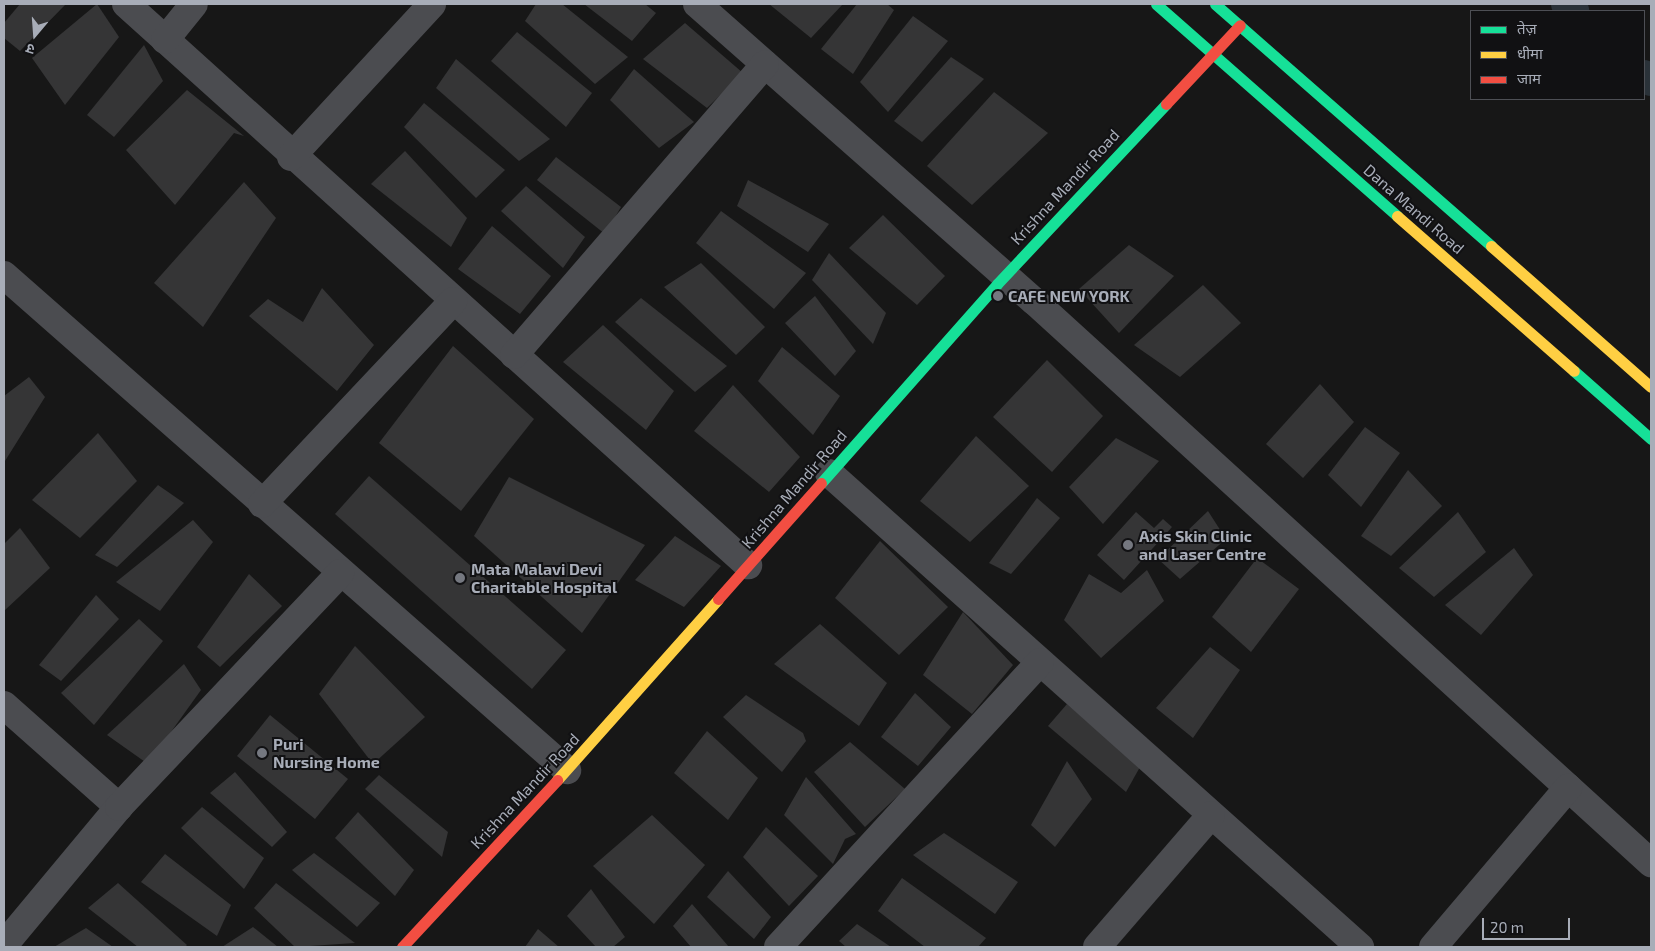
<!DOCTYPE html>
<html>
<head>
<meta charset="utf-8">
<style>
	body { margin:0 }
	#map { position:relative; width:1655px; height:951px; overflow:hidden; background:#171717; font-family:"Exo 2","Noto Sans Devanagari",sans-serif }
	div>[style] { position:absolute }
	.canal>* { height:30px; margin:-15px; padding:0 15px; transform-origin:15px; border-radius:15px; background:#2a3239 }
	.building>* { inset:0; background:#353536 }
	.street>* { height:28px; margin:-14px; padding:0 14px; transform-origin:14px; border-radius:14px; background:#4b4c50 }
	.fast>* { height:11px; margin:-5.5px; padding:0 5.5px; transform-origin:5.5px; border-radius:5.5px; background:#16e098 }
	.slow>* { height:11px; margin:-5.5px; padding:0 5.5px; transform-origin:5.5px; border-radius:5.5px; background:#ffcf43 }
	.jam>* { height:11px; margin:-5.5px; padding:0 5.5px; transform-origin:5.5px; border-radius:5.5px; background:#f24e42 }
	.dots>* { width:14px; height:14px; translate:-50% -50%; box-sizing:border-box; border:2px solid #111113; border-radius:50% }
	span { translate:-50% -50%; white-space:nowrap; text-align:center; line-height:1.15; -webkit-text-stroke:4px #111113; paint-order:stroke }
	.street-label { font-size:16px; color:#a8adb8 }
	.poi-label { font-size:16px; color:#a8adb8; font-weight:700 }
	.left { translate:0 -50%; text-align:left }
	.frame { position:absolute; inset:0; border:5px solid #a8adb8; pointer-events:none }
	.legend { position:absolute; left:1470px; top:10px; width:175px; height:90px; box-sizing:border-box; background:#111113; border:1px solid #4d4f55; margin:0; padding:6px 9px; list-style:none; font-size:15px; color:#a8adb8 }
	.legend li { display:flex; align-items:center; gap:10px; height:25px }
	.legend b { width:25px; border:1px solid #4d4f55 }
	.north { position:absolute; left:10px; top:10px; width:50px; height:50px; -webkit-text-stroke:4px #111113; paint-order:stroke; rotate:198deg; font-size:14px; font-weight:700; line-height:20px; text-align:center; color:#a8adb8 }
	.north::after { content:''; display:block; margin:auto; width:18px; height:22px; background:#a8adb8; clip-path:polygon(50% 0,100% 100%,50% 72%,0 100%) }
	.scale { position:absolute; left:1482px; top:918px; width:88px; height:22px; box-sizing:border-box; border:2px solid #a8adb8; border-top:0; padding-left:6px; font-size:15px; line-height:18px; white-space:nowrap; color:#a8adb8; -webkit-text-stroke:4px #111113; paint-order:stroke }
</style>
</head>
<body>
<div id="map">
	<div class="canal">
		<div style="left:1566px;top:4px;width:11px;rotate:41deg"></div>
		<div style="left:1644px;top:75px;width:9px;rotate:41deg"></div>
	</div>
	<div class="building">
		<div style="clip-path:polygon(20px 4px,66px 4px,20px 51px,4px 38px,4px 23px)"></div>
		<div style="clip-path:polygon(97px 4px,119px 37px,65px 105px,32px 58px)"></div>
		<div style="clip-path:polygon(536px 4px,562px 4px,628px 57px,595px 84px,525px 21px)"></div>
		<div style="clip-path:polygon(584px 4px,645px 4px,656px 13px,632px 41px)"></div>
		<div style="clip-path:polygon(769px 4px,843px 4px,811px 38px)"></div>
		<div style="clip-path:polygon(857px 4px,887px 4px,894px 10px,853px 74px,821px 49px)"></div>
		<div style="clip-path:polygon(913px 16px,948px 41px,888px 112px,860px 82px)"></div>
		<div style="clip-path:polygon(685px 23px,743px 73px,707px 108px,643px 59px)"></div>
		<div style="clip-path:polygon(517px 32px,592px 93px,566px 127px,491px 61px)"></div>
		<div style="clip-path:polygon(144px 45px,163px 81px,114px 137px,87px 115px)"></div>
		<div style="clip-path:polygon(951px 57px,984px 79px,922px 142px,894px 121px)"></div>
		<div style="clip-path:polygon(456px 59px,550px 139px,519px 161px,436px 88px)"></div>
		<div style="clip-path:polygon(634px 69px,694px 122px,659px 148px,610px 100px)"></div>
		<div style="clip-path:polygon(187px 90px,244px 136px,234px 133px,175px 205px,126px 150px)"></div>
		<div style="clip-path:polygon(994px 92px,1048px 133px,972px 205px,927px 166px)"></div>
		<div style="clip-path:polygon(424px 103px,505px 170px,476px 198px,404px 127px)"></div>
		<div style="clip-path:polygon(405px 151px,467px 218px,451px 247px,371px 184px)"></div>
		<div style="clip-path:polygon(556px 157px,621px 207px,605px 234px,537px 180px)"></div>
		<div style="clip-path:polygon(748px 180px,829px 224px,808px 252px,737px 206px)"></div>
		<div style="clip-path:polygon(244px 182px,276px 218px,203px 327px,154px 283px)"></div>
		<div style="clip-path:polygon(526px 186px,585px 237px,563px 268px,501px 211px)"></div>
		<div style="clip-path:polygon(721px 211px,806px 273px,774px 309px,696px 243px)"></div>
		<div style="clip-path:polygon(883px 215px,945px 276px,917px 305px,849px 248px)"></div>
		<div style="clip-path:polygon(492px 226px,551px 276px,520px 314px,458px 269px)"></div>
		<div style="clip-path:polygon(1129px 245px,1174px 276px,1119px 333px,1079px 289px)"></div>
		<div style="clip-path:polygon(829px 253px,886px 313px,873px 344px,812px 280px)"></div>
		<div style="clip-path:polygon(701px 263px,765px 327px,736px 355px,664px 287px)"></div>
		<div style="clip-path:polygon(1203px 285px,1241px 323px,1180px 377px,1134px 345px)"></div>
		<div style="clip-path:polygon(322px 288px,374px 345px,337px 391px,249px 316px,268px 299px,303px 322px)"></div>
		<div style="clip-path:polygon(815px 296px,856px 351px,835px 376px,785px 323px)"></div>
		<div style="clip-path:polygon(641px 298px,727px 366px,695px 392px,615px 322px)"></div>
		<div style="clip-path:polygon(603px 325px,674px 391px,646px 430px,563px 362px)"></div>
		<div style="clip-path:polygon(453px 346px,534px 419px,461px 511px,379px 443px)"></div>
		<div style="clip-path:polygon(782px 347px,840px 396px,813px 435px,758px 381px)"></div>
		<div style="clip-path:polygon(1047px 360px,1103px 416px,1052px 472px,993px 417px)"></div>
		<div style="clip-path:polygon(29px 377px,45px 397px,5px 461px,4px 396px)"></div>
		<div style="clip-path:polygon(1320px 384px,1354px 422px,1303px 478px,1266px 444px)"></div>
		<div style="clip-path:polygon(733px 385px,800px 457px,769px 492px,694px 431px)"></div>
		<div style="clip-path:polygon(1365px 427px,1400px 453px,1361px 507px,1328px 475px)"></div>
		<div style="clip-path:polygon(98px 433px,137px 481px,80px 538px,32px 500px)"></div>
		<div style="clip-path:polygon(976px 436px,1029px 486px,970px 542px,920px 501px)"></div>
		<div style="clip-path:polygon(1116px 438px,1159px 461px,1103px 524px,1069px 487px)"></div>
		<div style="clip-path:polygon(1408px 470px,1442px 506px,1391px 556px,1361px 536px)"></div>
		<div style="clip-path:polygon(369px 476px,566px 650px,532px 689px,335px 514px)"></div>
		<div style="clip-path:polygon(509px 477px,645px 545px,582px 633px,474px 536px)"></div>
		<div style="clip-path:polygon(158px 485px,184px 503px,117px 567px,95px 555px)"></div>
		<div style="clip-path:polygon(1037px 498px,1060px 518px,1011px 574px,989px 563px)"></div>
		<div style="clip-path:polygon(1208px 511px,1226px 539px,1180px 579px,1158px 559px)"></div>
		<div style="clip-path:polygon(1136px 512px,1154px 528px,1163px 519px,1172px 527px,1124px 580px,1097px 555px)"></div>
		<div style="clip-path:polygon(1458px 512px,1486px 552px,1434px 597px,1399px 568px)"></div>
		<div style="clip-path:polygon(193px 520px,213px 542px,160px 611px,116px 582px)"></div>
		<div style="clip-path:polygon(20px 528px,50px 568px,4px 611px,4px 544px)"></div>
		<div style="clip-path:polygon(675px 536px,721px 566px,684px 607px,635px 580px)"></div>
		<div style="clip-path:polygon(880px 541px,948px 607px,899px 655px,835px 598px)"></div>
		<div style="clip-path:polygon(1514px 548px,1533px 575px,1481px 635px,1445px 605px)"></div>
		<div style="clip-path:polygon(1257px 558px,1299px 589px,1251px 652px,1212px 617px)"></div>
		<div style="clip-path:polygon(1147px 570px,1164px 601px,1101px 658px,1064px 620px,1089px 574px,1121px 593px)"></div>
		<div style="clip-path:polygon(249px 574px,282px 606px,220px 667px,197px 647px)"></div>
		<div style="clip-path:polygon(96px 595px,119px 619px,61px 681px,39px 665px)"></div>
		<div style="clip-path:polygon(963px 612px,1013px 665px,972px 714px,923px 675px)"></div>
		<div style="clip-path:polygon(139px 619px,163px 641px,94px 725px,61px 693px)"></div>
		<div style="clip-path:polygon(820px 624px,887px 683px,859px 726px,774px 664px)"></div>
		<div style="clip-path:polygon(355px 646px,425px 717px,373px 764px,319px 694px)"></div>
		<div style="clip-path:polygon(1210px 647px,1240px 670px,1193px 738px,1156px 708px)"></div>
		<div style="clip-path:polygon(184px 664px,201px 690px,148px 764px,107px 735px)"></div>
		<div style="clip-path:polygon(915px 693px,951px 727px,918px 766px,881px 737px)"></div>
		<div style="clip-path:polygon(746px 695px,803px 733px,806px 741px,782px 772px,723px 717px)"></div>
		<div style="clip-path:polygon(1067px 704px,1140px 767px,1126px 792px,1048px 726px)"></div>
		<div style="clip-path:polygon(270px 715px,348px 779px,315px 819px,237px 756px)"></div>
		<div style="clip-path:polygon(707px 731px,758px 778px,728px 820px,674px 773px)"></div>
		<div style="clip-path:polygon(850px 742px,905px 789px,865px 827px,814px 772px)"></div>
		<div style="clip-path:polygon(1067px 761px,1092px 799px,1055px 847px,1031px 825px)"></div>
		<div style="clip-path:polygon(235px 772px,287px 832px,272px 847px,210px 793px)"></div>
		<div style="clip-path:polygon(379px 775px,448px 832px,442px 857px,365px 789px)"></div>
		<div style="clip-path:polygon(806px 777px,856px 834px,845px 839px,833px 864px,784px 815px)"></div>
		<div style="clip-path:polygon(202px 807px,264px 858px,244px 889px,181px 828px)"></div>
		<div style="clip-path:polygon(358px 812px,414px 870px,395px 896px,335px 838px)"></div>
		<div style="clip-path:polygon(652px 815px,705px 865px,654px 924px,593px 866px)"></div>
		<div style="clip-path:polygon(766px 827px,818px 876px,789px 906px,743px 857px)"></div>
		<div style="clip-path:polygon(944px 833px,1018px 882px,995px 914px,913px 855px)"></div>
		<div style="clip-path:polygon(314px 853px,380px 903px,357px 927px,292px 870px)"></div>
		<div style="clip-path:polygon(165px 854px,231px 905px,217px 936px,141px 882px)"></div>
		<div style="clip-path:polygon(728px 871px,771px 917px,754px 939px,707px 897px)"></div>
		<div style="clip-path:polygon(902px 878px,986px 938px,978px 947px,925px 947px,878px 911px)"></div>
		<div style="clip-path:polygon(118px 883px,187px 945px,185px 947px,138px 947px,88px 908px)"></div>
		<div style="clip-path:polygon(276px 883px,355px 943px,295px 947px,254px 908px)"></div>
		<div style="clip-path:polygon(591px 889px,625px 937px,613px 947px,596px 947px,567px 916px)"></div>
		<div style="clip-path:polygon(692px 904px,729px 947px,691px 947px,673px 926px)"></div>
		<div style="clip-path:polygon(857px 924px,891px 947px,846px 947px,839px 941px)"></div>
		<div style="clip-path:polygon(253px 927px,278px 947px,222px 947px)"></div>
		<div style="clip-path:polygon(86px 928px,113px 947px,54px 947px)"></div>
		<div style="clip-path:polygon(538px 929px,559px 947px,525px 947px)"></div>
	</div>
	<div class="street">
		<div style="left:126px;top:4px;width:838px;rotate:42.05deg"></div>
		<div style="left:697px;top:4px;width:449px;rotate:41.4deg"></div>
		<div style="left:1034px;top:301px;width:835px;rotate:42.33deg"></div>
		<div style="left:165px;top:40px;width:46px;rotate:-51.1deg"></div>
		<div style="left:291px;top:157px;width:208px;rotate:-47.3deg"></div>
		<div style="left:4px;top:275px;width:750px;rotate:41.32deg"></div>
		<div style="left:514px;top:355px;width:384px;rotate:-49.2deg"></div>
		<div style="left:829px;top:473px;width:712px;rotate:41.75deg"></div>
		<div style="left:262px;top:504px;width:279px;rotate:-46.7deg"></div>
		<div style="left:4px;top:705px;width:154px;rotate:41.6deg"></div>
		<div style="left:4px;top:945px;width:180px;rotate:-50.2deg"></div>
		<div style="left:119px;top:807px;width:322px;rotate:-46.6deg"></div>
		<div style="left:778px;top:947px;width:387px;rotate:-47.4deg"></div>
		<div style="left:1097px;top:947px;width:174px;rotate:-49.2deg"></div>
		<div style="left:1433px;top:947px;width:209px;rotate:-49.7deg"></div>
	</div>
	<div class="fast">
		<div style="left:1156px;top:4px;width:321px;rotate:41.3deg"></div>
		<div style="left:1215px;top:4px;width:367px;rotate:41.2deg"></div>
		<div style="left:1574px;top:371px;width:103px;rotate:41.4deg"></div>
		<div style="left:821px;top:483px;width:266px;rotate:-48.5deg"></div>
		<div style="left:997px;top:284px;width:247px;rotate:-46.8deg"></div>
	</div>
	<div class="slow">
		<div style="left:1397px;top:216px;width:235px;rotate:41.2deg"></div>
		<div style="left:1491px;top:246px;width:213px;rotate:41.4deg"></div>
		<div style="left:557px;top:780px;width:242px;rotate:-48.3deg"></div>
	</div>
	<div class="jam">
		<div style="left:1166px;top:104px;width:108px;rotate:-46.9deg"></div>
		<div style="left:718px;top:599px;width:155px;rotate:-48.4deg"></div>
		<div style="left:402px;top:947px;width:228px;rotate:-47.1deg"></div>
	</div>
	<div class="dots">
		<div style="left:998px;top:296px;background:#757880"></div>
		<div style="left:1128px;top:545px;background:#757880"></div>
		<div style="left:460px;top:578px;background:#757880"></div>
		<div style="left:262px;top:753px;background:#757880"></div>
	</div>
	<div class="street-label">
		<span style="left:1065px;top:187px;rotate:-47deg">Krishna Mandir Road</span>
		<span style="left:1414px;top:209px;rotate:41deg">Dana Mandi Road</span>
		<span style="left:794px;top:489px;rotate:-49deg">Krishna Mandir Road</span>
		<span style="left:525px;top:791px;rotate:-47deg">Krishna Mandir Road</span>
	</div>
	<div class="poi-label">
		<span class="left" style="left:1008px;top:296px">CAFE NEW YORK</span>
		<span class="left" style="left:1139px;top:545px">Axis Skin Clinic<br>and Laser Centre</span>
		<span class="left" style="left:471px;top:578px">Mata Malavi Devi<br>Charitable Hospital</span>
		<span class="left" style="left:273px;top:753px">Puri<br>Nursing Home</span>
	</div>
	<div class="frame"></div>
	<ul class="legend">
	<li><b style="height:6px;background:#16e098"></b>तेज़</li>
	<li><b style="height:6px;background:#ffcf43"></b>धीमा</li>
	<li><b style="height:6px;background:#f24e42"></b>जाम</li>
	</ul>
	<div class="north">उ</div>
	<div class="scale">20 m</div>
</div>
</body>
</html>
